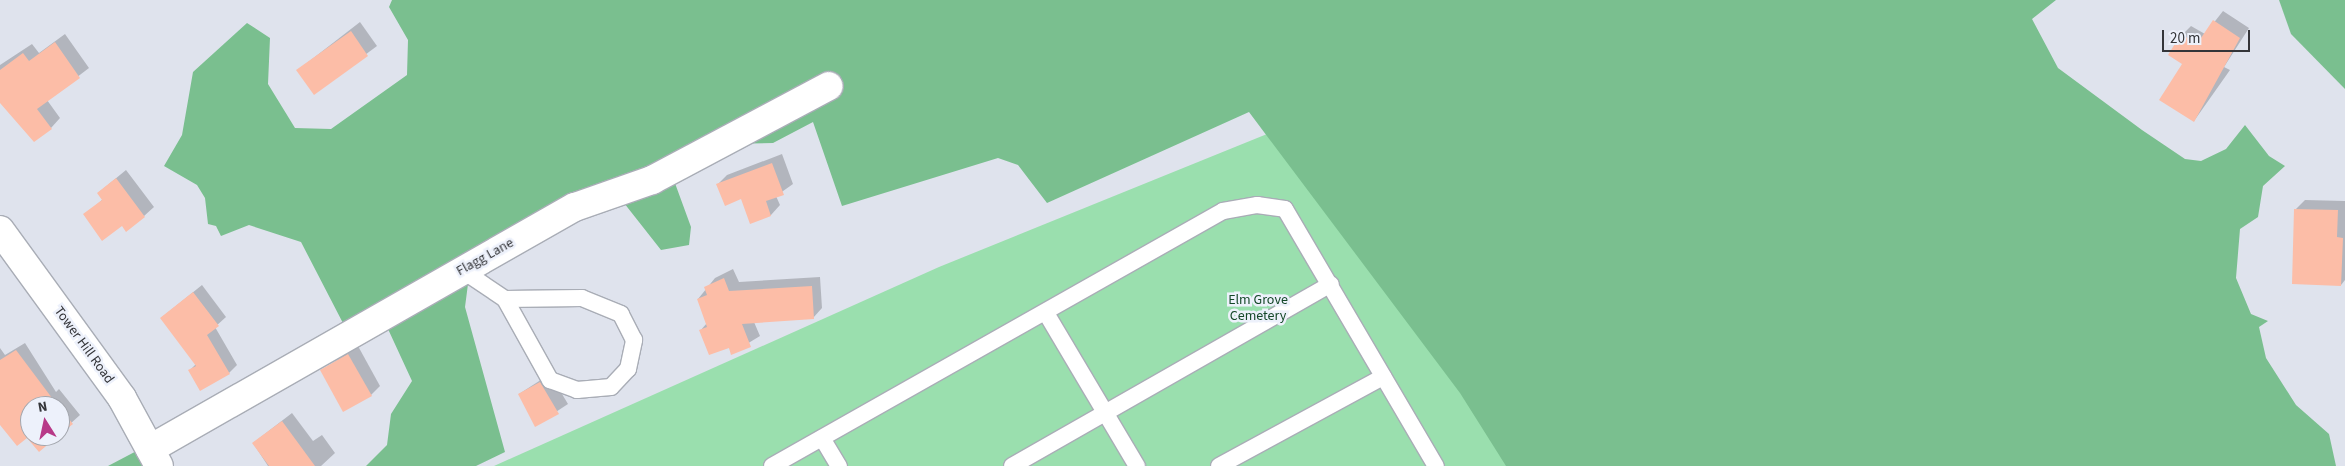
<!DOCTYPE html>
<html>
<head>
<meta charset="utf-8">
<style>
	body { margin:0 }
	#map { position:relative; width:2345px; height:466px; overflow:hidden; background:#dfe3ed; font-family:"Source Sans 3",sans-serif }
	div>[style] { position:absolute }
	.green>* { inset:0; background:#9adfae }
	.forest>* { inset:0; background:#7abf8f }
	.shadow>* { inset:0; background:#0003 }
	.building>* { inset:0; background:#fcbda7 }
	.roads { filter:drop-shadow(1px 0 #a9adb6) drop-shadow(-1px 0 #a9adb6) drop-shadow(0 1px #a9adb6) drop-shadow(0 -1px #a9adb6) }
	.lane>* { height:16px; margin:-8px; padding:0 8px; transform-origin:8px; border-radius:8px; background:#fff }
	.street>* { height:28px; margin:-14px; padding:0 14px; transform-origin:14px; border-radius:14px; background:#fff }
	.primary>* { height:28px; margin:-14px; padding:0 14px; transform-origin:14px; border-radius:14px; background:#fff }
	span { translate:-50% -50%; white-space:nowrap; text-align:center; line-height:1.15; -webkit-text-stroke:5px #edf1fb; paint-order:stroke }
	.street-label { font-size:14px; color:#343539 }
	.park-label { font-size:14px; color:#144828 }
	.north { position:absolute; left:20px; top:396px; width:50px; height:50px; box-sizing:border-box; background:#edf1fb; border:1px solid #a3a6ad; border-radius:50%; rotate:350deg; font-size:14px; font-weight:700; line-height:20px; text-align:center; color:#343539 }
	.north::after { content:''; display:block; margin:auto; width:18px; height:22px; background:#b73988; clip-path:polygon(50% 0,100% 100%,50% 72%,0 100%) }
	.scale { position:absolute; left:2162px; top:30px; width:88px; height:22px; box-sizing:border-box; border:2px solid #343539; border-top:0; padding-left:6px; font-size:15px; line-height:18px; white-space:nowrap; color:#343539; -webkit-text-stroke:4px #edf1fb; paint-order:stroke }
</style>
</head>
<body>
<div id="map">
	<div class="green">
		<div style="clip-path:polygon(1292px 124px,1678px 466px,494px 466px,939px 267px)"></div>
	</div>
	<div class="forest">
		<div style="clip-path:polygon(392px 0,2056px 0,2032px 19px,2058px 68px,2142px 130px,2185px 159px,2201px 161px,2226px 149px,2245px 125px,2269px 156px,2285px 166px,2263px 186px,2258px 217px,2240px 229px,2236px 278px,2251px 314px,2268px 321px,2259px 327px,2266px 358px,2296px 405px,2329px 434px,2336px 466px,1506px 466px,1460px 393px,1249px 112px,1047px 203px,1018px 165px,998px 158px,842px 206px,813px 122px,773px 143px,723px 144px,672px 175px,691px 227px,689px 245px,661px 250px,613px 189px,471px 261px,465px 307px,505px 452px,476px 466px,366px 466px,387px 445px,391px 414px,412px 381px,382px 316px,345px 327px,301px 242px,249px 225px,221px 236px,216px 226px,208px 224px,205px 198px,197px 185px,164px 166px,182px 135px,193px 72px,247px 23px,270px 38px,268px 84px,295px 128px,331px 129px,407px 75px,408px 40px,389px 7px)"></div>
		<div style="clip-path:polygon(2279px 0,2345px 0,2345px 89px,2291px 34px)"></div>
		<div style="clip-path:polygon(146px 446px,159px 466px,108px 466px)"></div>
	</div>
	<div class="shadow">
		<div style="clip-path:polygon(2223px 11px,2249px 28px,2224px 67px,2230px 70px,2194px 121px,2182px 35px,2191px 26px,2205px 34px)"></div>
		<div style="clip-path:polygon(360px 22px,377px 46px,314px 93px,298px 70px)"></div>
		<div style="clip-path:polygon(65px 34px,89px 68px,47px 100px,60px 118px,51px 128px,0 98px,0 65px,32px 44px,39px 53px)"></div>
		<div style="clip-path:polygon(782px 154px,793px 184px,776px 196px,780px 205px,771px 215px,751px 222px,742px 198px,718px 184px,727px 175px)"></div>
		<div style="clip-path:polygon(126px 170px,154px 207px,144px 216px,122px 225px,85px 215px,103px 199px,98px 193px)"></div>
		<div style="clip-path:polygon(2305px 200px,2345px 201px,2345px 280px,2341px 285px,2296px 209px)"></div>
		<div style="clip-path:polygon(733px 269px,739px 282px,820px 277px,822px 308px,813px 318px,754px 322px,760px 336px,732px 353px,729px 347px,700px 331px,707px 323px,698px 299px,715px 278px)"></div>
		<div style="clip-path:polygon(202px 285px,226px 317px,215px 327px,237px 365px,229px 373px,190px 370px,196px 364px,161px 318px)"></div>
		<div style="clip-path:polygon(25px 343px,56px 392px,59px 389px,80px 415px,60px 433px,60px 406px,30px 406px,30px 436px,56px 436px,27px 436px,0 424px,0 348px,5px 355px)"></div>
		<div style="clip-path:polygon(358px 346px,380px 386px,371px 395px,321px 371px)"></div>
		<div style="clip-path:polygon(550px 374px,568px 404px,536px 425px,519px 394px)"></div>
		<div style="clip-path:polygon(292px 413px,313px 441px,322px 435px,335px 453px,321px 466px,268px 466px,253px 443px)"></div>
	</div>
	<div class="building">
		<div style="clip-path:polygon(2213px 20px,2240px 38px,2194px 122px,2159px 100px,2182px 64px,2168px 55px,2181px 34px,2197px 44px)"></div>
		<div style="clip-path:polygon(351px 31px,368px 56px,314px 95px,296px 70px)"></div>
		<div style="clip-path:polygon(55px 42px,80px 78px,37px 109px,52px 129px,34px 142px,0 103px,0 70px,23px 53px,29px 61px)"></div>
		<div style="clip-path:polygon(772px 163px,784px 195px,766px 201px,771px 216px,750px 224px,741px 199px,725px 206px,716px 184px)"></div>
		<div style="clip-path:polygon(116px 178px,145px 217px,126px 232px,122px 226px,102px 241px,83px 214px,102px 200px,97px 193px)"></div>
		<div style="clip-path:polygon(2294px 209px,2338px 210px,2337px 237px,2343px 238px,2341px 286px,2292px 284px)"></div>
		<div style="clip-path:polygon(724px 278px,729px 291px,812px 286px,814px 319px,742px 324px,751px 347px,731px 355px,729px 348px,709px 355px,699px 330px,707px 327px,697px 299px,707px 295px,704px 287px)"></div>
		<div style="clip-path:polygon(193px 292px,219px 326px,207px 335px,230px 374px,200px 391px,188px 370px,196px 366px,160px 318px)"></div>
		<div style="clip-path:polygon(16px 350px,58px 406px,30px 406px,30px 436px,58px 436px,39px 452px,27px 438px,17px 446px,0 425px,0 360px)"></div>
		<div style="clip-path:polygon(348px 354px,372px 396px,343px 412px,320px 370px)"></div>
		<div style="clip-path:polygon(540px 382px,559px 414px,535px 427px,518px 394px)"></div>
		<div style="clip-path:polygon(60px 408px,73px 424px,60px 434px)"></div>
		<div style="clip-path:polygon(282px 421px,315px 466px,269px 466px,252px 443px)"></div>
	</div>
	<div class="roads">
		<div class="lane">
			<div style="left:462px;top:270px;width:52px;rotate:34deg"></div>
			<div style="left:505px;top:299px;width:93px;rotate:60.9deg"></div>
			<div style="left:550px;top:380px;width:29px;rotate:20deg"></div>
			<div style="left:577px;top:390px;width:34px;rotate:-5deg"></div>
			<div style="left:611px;top:387px;width:25px;rotate:-47deg"></div>
			<div style="left:628px;top:369px;width:30px;rotate:-78deg"></div>
			<div style="left:634px;top:340px;width:29px;rotate:-117deg"></div>
			<div style="left:621px;top:314px;width:42px;rotate:-157.7deg"></div>
			<div style="left:582px;top:298px;width:77px;rotate:179.3deg"></div>
			<div style="left:1046px;top:313px;width:178px;rotate:59.3deg"></div>
			<div style="left:822px;top:438px;width:33px;rotate:59deg"></div>
			<div style="left:772px;top:466px;width:518px;rotate:-29.48deg"></div>
			<div style="left:1223px;top:211px;width:35px;rotate:-10deg"></div>
			<div style="left:1257px;top:205px;width:28px;rotate:8deg"></div>
			<div style="left:1285px;top:209px;width:298px;rotate:59.6deg"></div>
			<div style="left:1012px;top:466px;width:367px;rotate:-29.7deg"></div>
			<div style="left:1219px;top:466px;width:187px;rotate:-28.5deg"></div>
		</div>
		<div class="street">
			<div style="left:150px;top:449px;width:489px;rotate:-29.7deg"></div>
			<div style="left:575px;top:207px;width:82px;rotate:-19.3deg"></div>
			<div style="left:652px;top:180px;width:200px;rotate:-28deg"></div>
		</div>
		<div class="primary">
			<div style="left:0;top:230px;width:208px;rotate:54deg"></div>
			<div style="left:122px;top:398px;width:77px;rotate:61.4deg"></div>
		</div>
	</div>
	<div class="street-label">
		<span style="left:485px;top:257px;rotate:-29deg">Flagg Lane</span>
		<span style="left:84px;top:345px;rotate:54deg">Tower Hill Road</span>
	</div>
	<div class="park-label">
		<span style="left:1258px;top:308px">Elm Grove<br>Cemetery</span>
	</div>
	<div class="north">N</div>
	<div class="scale">20 m</div>
</div>
</body>
</html>
